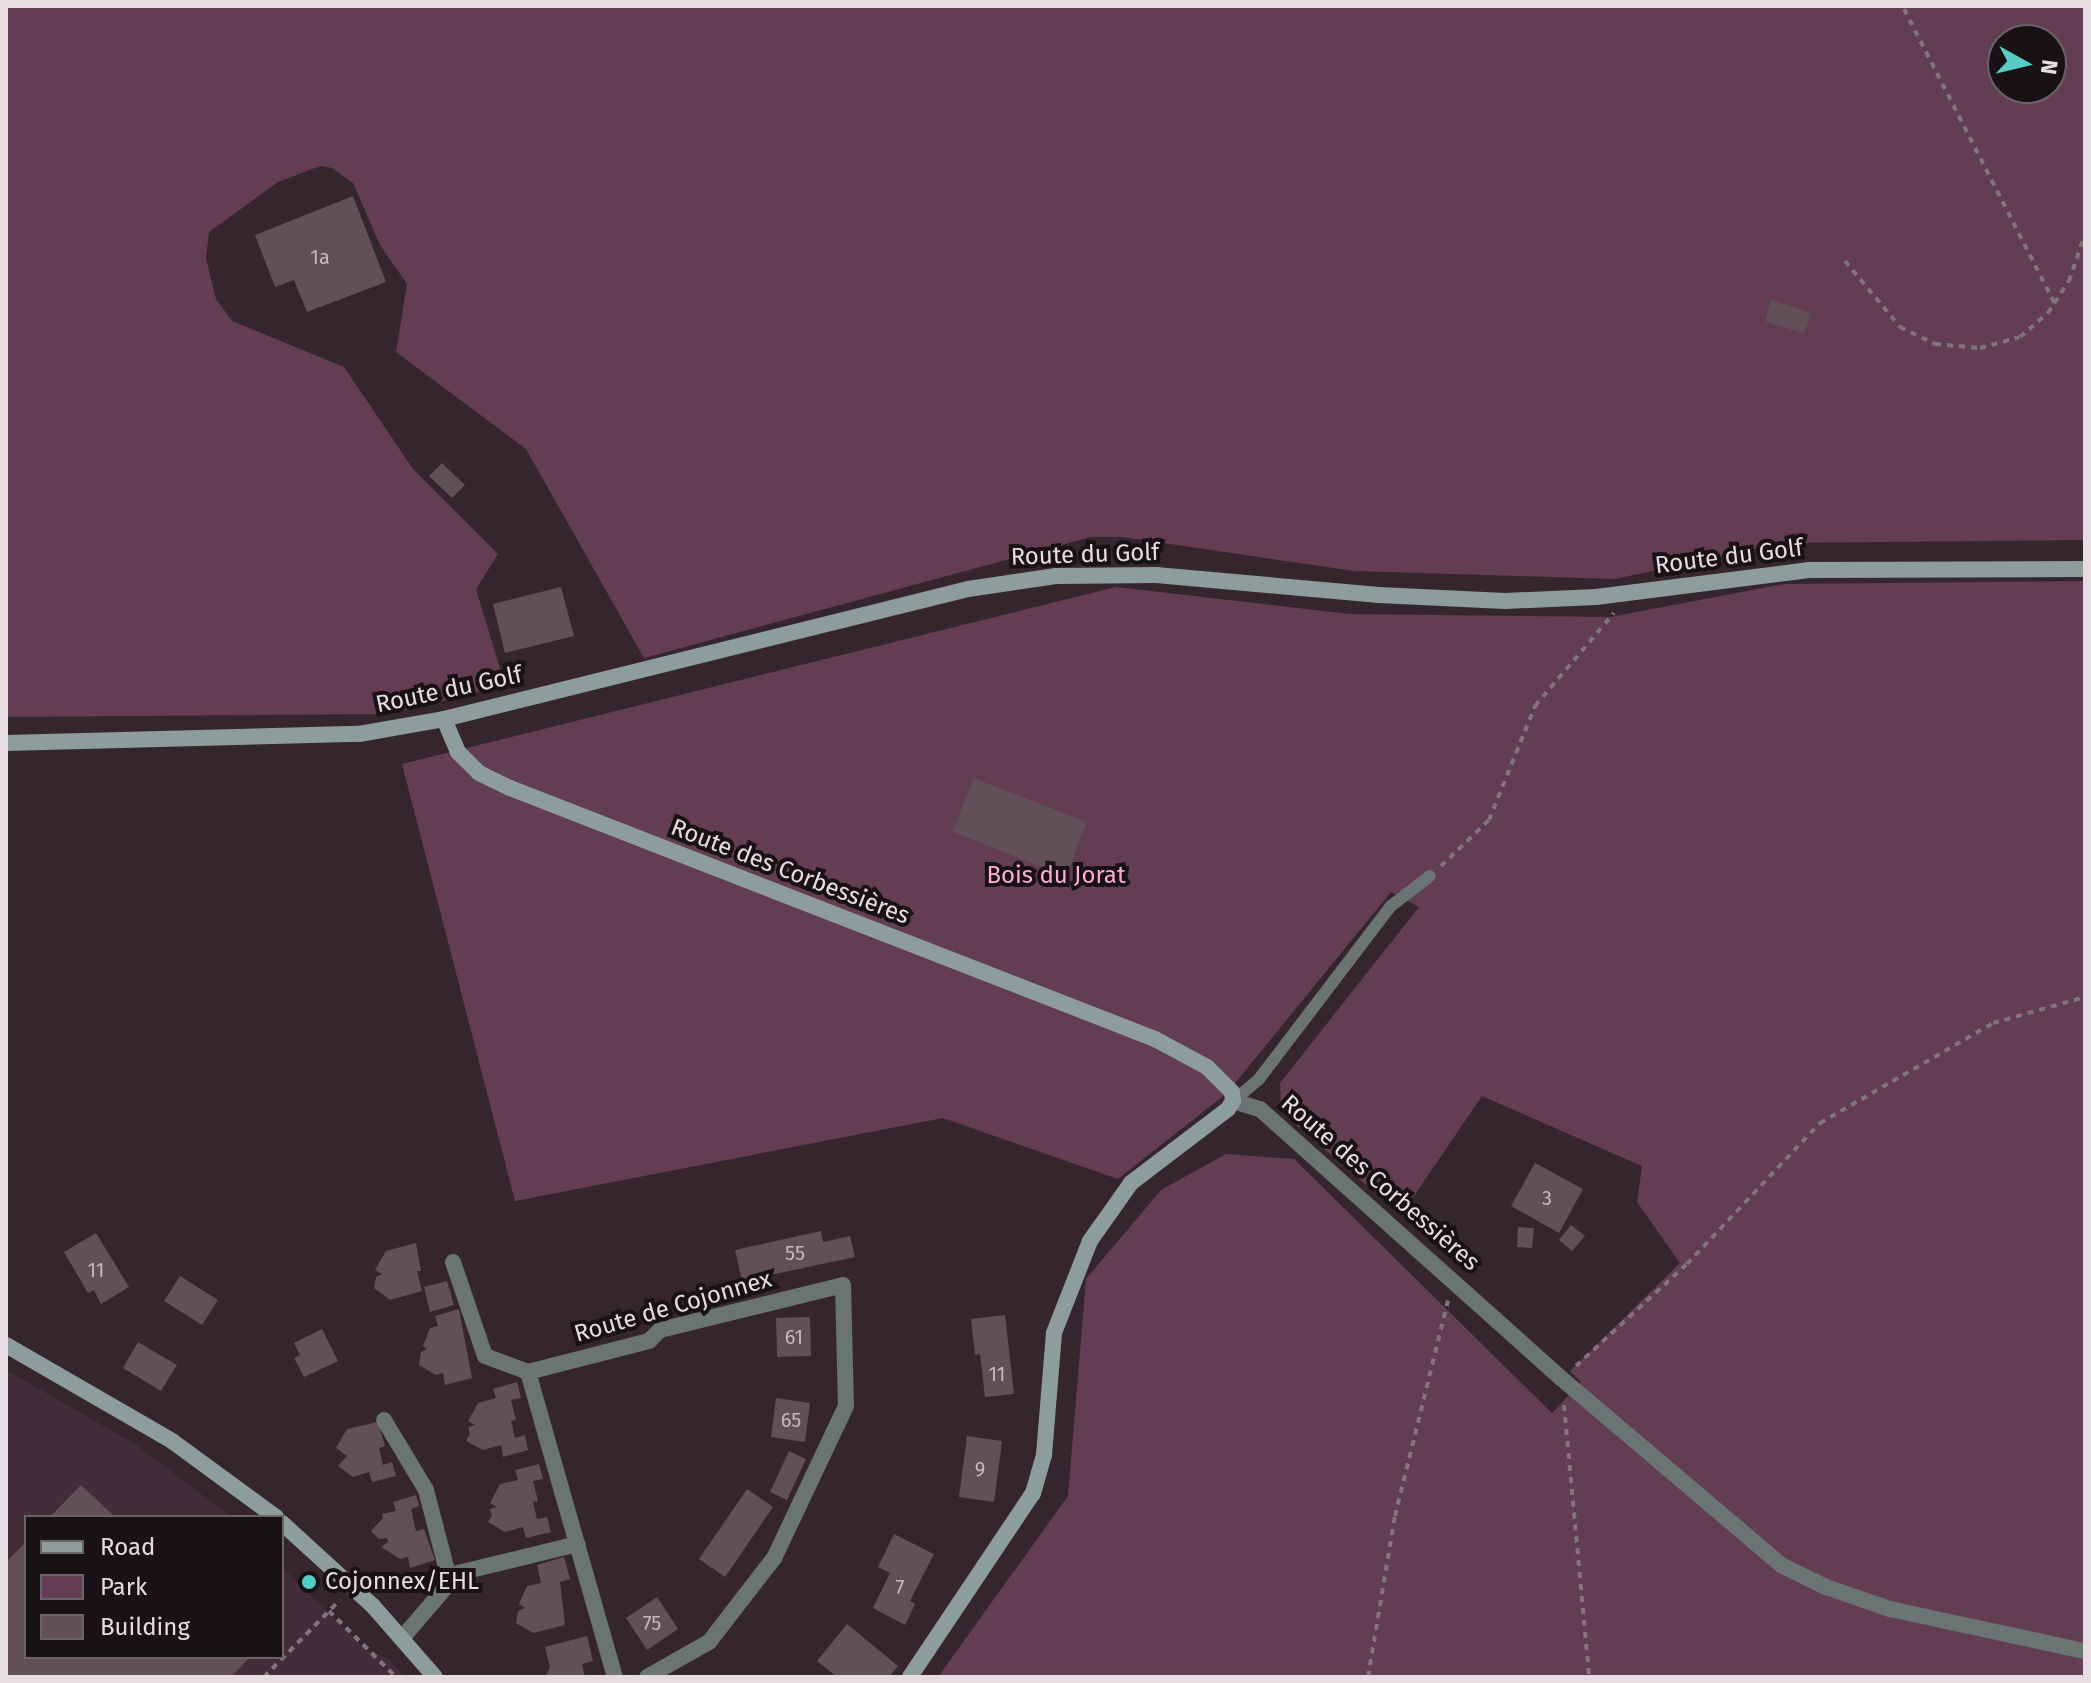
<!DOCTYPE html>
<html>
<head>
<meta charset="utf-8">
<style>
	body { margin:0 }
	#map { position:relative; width:2091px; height:1683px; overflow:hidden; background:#35262e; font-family:"Fira Sans",sans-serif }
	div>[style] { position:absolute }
	.built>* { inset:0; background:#422d38 }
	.green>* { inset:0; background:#633d51 }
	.building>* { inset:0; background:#615058 }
	.path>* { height:4px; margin-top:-2px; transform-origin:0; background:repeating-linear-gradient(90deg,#81757b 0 6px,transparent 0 12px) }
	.lane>* { height:12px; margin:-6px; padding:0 6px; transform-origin:6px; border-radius:6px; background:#6a7473 }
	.street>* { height:16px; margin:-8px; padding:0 8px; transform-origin:8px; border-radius:8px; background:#6a7473 }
	.secondary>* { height:16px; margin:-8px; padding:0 8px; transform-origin:8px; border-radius:8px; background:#8d9d9b }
	.dots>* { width:22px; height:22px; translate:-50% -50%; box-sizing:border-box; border:4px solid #181215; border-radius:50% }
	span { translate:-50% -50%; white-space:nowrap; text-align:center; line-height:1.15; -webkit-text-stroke:8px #181215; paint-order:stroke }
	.number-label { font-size:20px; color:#c5b9bf }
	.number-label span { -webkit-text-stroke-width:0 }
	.street-label { font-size:24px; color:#e6dce1 }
	.park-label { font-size:24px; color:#fdadd7 }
	.poi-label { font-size:24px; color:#e6dce1 }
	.left { translate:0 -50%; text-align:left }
	.frame { position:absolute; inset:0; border:8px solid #e6dce1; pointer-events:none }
	.legend { position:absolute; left:24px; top:1515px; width:260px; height:144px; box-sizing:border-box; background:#181215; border:2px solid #6a6367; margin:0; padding:10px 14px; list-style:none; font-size:24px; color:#e6dce1 }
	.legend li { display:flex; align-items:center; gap:16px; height:40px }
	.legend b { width:40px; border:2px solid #6a6367 }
	.north { position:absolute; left:1987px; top:24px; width:80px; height:80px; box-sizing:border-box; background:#181215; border:2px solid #6a6367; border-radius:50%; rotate:98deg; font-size:22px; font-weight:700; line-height:32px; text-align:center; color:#e6dce1 }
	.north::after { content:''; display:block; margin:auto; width:28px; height:36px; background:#55cec5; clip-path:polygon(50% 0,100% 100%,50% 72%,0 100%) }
</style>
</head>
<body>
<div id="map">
	<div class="built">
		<div style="clip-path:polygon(6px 1370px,135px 1444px,231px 1517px,26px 1517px,26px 1657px,282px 1657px,282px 1567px,365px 1649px,391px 1660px,404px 1677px,6px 1677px)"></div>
	</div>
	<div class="green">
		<div style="clip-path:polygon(evenodd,6px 6px,2085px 6px,2085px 540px,1782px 543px,1615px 579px,1354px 571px,1123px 537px,1091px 537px,644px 658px,526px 449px,396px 352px,407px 284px,380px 245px,353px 183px,332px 168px,320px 166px,278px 182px,209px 232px,206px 258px,216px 299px,232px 321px,344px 367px,413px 469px,498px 554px,476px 589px,505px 685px,390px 714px,6px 717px,6px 6px,2003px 40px,2051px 40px,2051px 88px,2003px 88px,2003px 40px)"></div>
		<div style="clip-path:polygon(2085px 581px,2085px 1677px,938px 1677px,1068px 1496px,1086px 1279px,1161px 1190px,1226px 1154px,1294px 1159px,1552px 1413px,1581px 1382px,1570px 1371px,1680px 1263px,1637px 1202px,1642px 1166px,1482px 1096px,1401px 1215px,1281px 1112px,1280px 1083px,1419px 907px,1391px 892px,1227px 1093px,1118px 1179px,943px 1118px,515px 1201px,402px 764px,1116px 587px,1349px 614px,1610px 617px,1784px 584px)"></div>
	</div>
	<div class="building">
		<div style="clip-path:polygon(353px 196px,386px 282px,307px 312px,294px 280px,275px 287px,255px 235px)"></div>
		<div style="clip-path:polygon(1771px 300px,1811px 313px,1804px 334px,1765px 321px)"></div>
		<div style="clip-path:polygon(442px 463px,465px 485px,452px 498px,429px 476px)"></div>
		<div style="clip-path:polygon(561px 587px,574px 636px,505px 653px,493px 604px)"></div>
		<div style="clip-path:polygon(973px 778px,1087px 822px,1066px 876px,953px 832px)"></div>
		<div style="clip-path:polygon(1535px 1163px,1583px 1189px,1559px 1233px,1511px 1206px)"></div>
		<div style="clip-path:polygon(1571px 1225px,1585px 1236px,1572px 1251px,1559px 1240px)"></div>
		<div style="clip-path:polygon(1518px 1227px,1534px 1228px,1532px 1248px,1517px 1247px)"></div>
		<div style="clip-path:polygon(821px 1231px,823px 1242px,850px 1236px,855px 1257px,742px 1281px,735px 1250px)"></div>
		<div style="clip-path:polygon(96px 1233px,129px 1287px,101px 1304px,94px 1290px,88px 1293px,64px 1252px)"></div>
		<div style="clip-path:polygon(416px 1243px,421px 1271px,417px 1271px,422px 1291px,390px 1300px,374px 1288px,376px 1277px,382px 1274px,375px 1270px,386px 1251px)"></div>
		<div style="clip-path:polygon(180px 1276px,218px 1300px,202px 1325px,164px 1301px)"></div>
		<div style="clip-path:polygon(447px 1281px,454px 1305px,430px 1312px,424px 1287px)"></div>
		<div style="clip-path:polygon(459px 1309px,472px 1378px,445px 1385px,443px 1373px,436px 1375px,419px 1365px,421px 1352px,427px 1349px,423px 1346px,430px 1328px,438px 1326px,435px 1316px)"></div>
		<div style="clip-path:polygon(1005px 1315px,1014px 1394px,985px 1397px,980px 1354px,975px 1355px,971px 1319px)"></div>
		<div style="clip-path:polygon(810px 1317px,811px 1356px,777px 1357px,776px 1318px)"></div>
		<div style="clip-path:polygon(322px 1329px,338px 1361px,304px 1377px,294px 1358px,300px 1355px,294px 1343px)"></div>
		<div style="clip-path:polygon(138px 1342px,177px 1365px,161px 1391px,123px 1368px)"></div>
		<div style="clip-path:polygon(517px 1382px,521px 1398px,511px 1400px,516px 1420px,511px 1421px,515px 1438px,525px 1435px,528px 1450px,503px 1457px,501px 1445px,483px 1450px,466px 1441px,470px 1434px,468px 1427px,475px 1425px,468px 1421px,478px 1403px,496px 1398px,493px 1389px)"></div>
		<div style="clip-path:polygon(776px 1398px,810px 1403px,805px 1442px,771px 1437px)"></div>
		<div style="clip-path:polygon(378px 1422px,385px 1446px,379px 1448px,383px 1465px,392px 1462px,396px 1476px,372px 1482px,369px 1472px,353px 1477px,338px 1466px,347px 1456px,336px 1448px,347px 1429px)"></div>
		<div style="clip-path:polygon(967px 1436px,1002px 1441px,994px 1502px,959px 1497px)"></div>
		<div style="clip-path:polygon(789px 1451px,806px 1459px,787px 1500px,770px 1492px)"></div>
		<div style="clip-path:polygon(539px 1464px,543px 1479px,533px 1481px,538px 1501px,533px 1502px,537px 1519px,547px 1517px,551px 1532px,526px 1538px,523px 1527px,505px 1532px,488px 1522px,492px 1515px,490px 1509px,497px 1507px,490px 1503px,500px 1484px,518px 1480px,515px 1470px)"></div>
		<div style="clip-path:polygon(81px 1485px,115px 1517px,50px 1517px)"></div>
		<div style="clip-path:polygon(747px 1489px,773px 1507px,725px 1577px,699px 1559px)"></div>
		<div style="clip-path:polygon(416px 1495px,419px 1506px,411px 1509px,416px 1531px,424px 1529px,435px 1560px,410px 1568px,408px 1557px,400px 1559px,381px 1547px,388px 1542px,387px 1538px,379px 1539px,371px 1531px,383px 1518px,382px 1514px,396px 1511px,393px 1502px)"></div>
		<div style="clip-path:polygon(894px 1534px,934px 1554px,910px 1601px,915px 1604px,905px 1625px,873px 1608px,890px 1573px,878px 1567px)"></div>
		<div style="clip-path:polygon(26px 1542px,26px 1657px,250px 1657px,231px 1677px,6px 1677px,6px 1562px)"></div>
		<div style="clip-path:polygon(564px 1557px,570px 1579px,560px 1582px,565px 1625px,533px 1633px,516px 1623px,518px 1611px,525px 1608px,519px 1604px,527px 1586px,541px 1583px,537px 1565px)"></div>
		<div style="clip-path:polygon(657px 1597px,678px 1629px,647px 1650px,626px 1618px)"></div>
		<div style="clip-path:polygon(847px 1624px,898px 1666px,889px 1677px,837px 1677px,817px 1661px)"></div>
		<div style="clip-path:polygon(587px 1636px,593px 1661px,582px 1664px,585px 1677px,545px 1677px,550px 1667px,545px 1647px)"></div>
	</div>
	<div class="path">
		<div style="left:1904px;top:9px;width:331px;rotate:62.9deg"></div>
		<div style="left:1845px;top:261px;width:86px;rotate:50.2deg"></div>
		<div style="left:1900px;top:327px;width:39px;rotate:26deg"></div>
		<div style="left:1935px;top:344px;width:45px;rotate:5.1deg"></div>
		<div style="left:1980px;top:348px;width:41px;rotate:-15.4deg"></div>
		<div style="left:2020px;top:337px;width:37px;rotate:-41deg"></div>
		<div style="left:2048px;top:313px;width:38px;rotate:-57deg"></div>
		<div style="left:2069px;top:281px;width:50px;rotate:-71.2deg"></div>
		<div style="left:1441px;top:866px;width:66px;rotate:-43.8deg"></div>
		<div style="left:1489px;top:820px;width:123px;rotate:-68deg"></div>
		<div style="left:1535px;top:706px;width:122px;rotate:-49.7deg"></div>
		<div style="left:1576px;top:1366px;width:151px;rotate:-42.6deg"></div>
		<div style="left:1687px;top:1264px;width:194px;rotate:-46.7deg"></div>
		<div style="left:1820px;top:1123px;width:200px;rotate:-30deg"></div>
		<div style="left:1993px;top:1023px;width:96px;rotate:-15.8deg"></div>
		<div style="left:1564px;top:1405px;width:273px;rotate:84.7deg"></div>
		<div style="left:329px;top:1611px;width:94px;rotate:44.6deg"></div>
		<div style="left:264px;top:1677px;width:108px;rotate:-45.4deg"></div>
		<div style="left:1368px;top:1677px;width:163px;rotate:-80.5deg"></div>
		<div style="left:1395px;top:1516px;width:222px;rotate:-76.2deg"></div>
	</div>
	<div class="lane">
		<div style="left:1233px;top:1101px;width:34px;rotate:-40deg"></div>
		<div style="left:1259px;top:1079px;width:218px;rotate:-52.7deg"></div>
		<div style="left:1391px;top:906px;width:49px;rotate:-37.6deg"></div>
	</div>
	<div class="street">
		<div style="left:1233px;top:1101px;width:28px;rotate:17deg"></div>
		<div style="left:1260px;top:1109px;width:405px;rotate:41.8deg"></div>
		<div style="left:1562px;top:1379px;width:287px;rotate:40.3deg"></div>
		<div style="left:1781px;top:1565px;width:50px;rotate:26.1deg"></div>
		<div style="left:1826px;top:1587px;width:68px;rotate:19deg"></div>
		<div style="left:1890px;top:1609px;width:199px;rotate:12.2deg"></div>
		<div style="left:453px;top:1262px;width:99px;rotate:71.2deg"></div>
		<div style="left:485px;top:1356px;width:46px;rotate:20.4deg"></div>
		<div style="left:528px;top:1372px;width:125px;rotate:-14.4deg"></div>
		<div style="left:649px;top:1341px;width:16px;rotate:-45deg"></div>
		<div style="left:660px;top:1330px;width:188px;rotate:-13.8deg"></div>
		<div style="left:843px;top:1285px;width:121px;rotate:88.6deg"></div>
		<div style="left:846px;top:1406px;width:168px;rotate:115.3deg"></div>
		<div style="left:774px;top:1558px;width:106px;rotate:127.7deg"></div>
		<div style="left:709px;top:1642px;width:71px;rotate:150.6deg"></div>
		<div style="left:528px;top:1372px;width:317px;rotate:74.1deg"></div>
		<div style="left:384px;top:1420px;width:82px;rotate:59deg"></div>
		<div style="left:426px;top:1490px;width:95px;rotate:75.4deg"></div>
		<div style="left:403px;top:1637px;width:84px;rotate:-49.3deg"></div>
		<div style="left:458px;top:1573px;width:123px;rotate:-13.6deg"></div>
	</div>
	<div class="secondary">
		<div style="left:444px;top:719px;width:36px;rotate:67deg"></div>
		<div style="left:458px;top:752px;width:30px;rotate:45deg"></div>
		<div style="left:479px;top:773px;width:34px;rotate:26deg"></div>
		<div style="left:510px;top:788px;width:692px;rotate:21.26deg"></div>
		<div style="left:1155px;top:1039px;width:59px;rotate:28.3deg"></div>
		<div style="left:1207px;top:1067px;width:35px;rotate:45deg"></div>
		<div style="left:1232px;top:1092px;width:9px;rotate:84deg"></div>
		<div style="left:1233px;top:1101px;width:9px;rotate:122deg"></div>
		<div style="left:1228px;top:1109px;width:122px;rotate:142.7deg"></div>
		<div style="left:1131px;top:1183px;width:71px;rotate:125.3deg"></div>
		<div style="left:1090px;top:1241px;width:99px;rotate:111.4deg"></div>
		<div style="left:1054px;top:1333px;width:122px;rotate:94.7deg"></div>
		<div style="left:1044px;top:1455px;width:40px;rotate:106deg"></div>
		<div style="left:1033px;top:1493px;width:221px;rotate:123.8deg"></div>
		<div style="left:6px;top:743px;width:353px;rotate:-1.5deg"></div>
		<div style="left:359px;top:734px;width:86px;rotate:-10deg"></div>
		<div style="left:444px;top:719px;width:540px;rotate:-13.93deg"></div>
		<div style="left:968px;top:589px;width:89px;rotate:-8.4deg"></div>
		<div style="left:1056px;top:576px;width:100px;rotate:-0.6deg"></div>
		<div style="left:1156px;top:575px;width:224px;rotate:5.1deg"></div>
		<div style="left:1379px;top:595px;width:126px;rotate:2.7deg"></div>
		<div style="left:1505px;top:601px;width:91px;rotate:-2.5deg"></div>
		<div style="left:1596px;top:597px;width:215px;rotate:-7.2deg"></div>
		<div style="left:1809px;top:570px;width:276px;rotate:-0.2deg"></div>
		<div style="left:6px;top:1345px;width:192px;rotate:30deg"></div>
		<div style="left:172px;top:1441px;width:129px;rotate:36.2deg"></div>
		<div style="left:282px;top:1523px;width:123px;rotate:42.4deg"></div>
		<div style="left:373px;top:1606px;width:94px;rotate:48.9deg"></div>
	</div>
	<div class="dots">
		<div style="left:309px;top:1582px;background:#55cec5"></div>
	</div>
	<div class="number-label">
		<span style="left:320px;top:257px">1a</span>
		<span style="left:1547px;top:1198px">3</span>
		<span style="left:795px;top:1253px">55</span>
		<span style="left:96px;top:1270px">11</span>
		<span style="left:794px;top:1337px">61</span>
		<span style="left:997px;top:1374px">11</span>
		<span style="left:791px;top:1420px">65</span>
		<span style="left:980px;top:1469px">9</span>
		<span style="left:900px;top:1587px">7</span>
		<span style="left:652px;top:1623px">75</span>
	</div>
	<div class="street-label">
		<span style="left:1085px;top:555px;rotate:-2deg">Route du Golf</span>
		<span style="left:1729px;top:557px;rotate:-7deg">Route du Golf</span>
		<span style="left:449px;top:690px;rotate:-12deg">Route du Golf</span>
		<span style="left:790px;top:872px;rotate:21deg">Route des Corbessières</span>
		<span style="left:1380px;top:1183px;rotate:41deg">Route des Corbessières</span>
		<span style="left:673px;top:1307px;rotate:-16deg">Route de Cojonnex</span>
	</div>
	<div class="park-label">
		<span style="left:1056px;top:876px">Bois du Jorat</span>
	</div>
	<div class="poi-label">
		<span class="left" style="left:325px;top:1582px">Cojonnex/EHL</span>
	</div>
	<div class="frame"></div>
	<ul class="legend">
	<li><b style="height:10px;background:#8d9d9b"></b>Road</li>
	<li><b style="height:22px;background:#633d51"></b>Park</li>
	<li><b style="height:22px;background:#615058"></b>Building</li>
	</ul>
	<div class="north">N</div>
</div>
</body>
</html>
